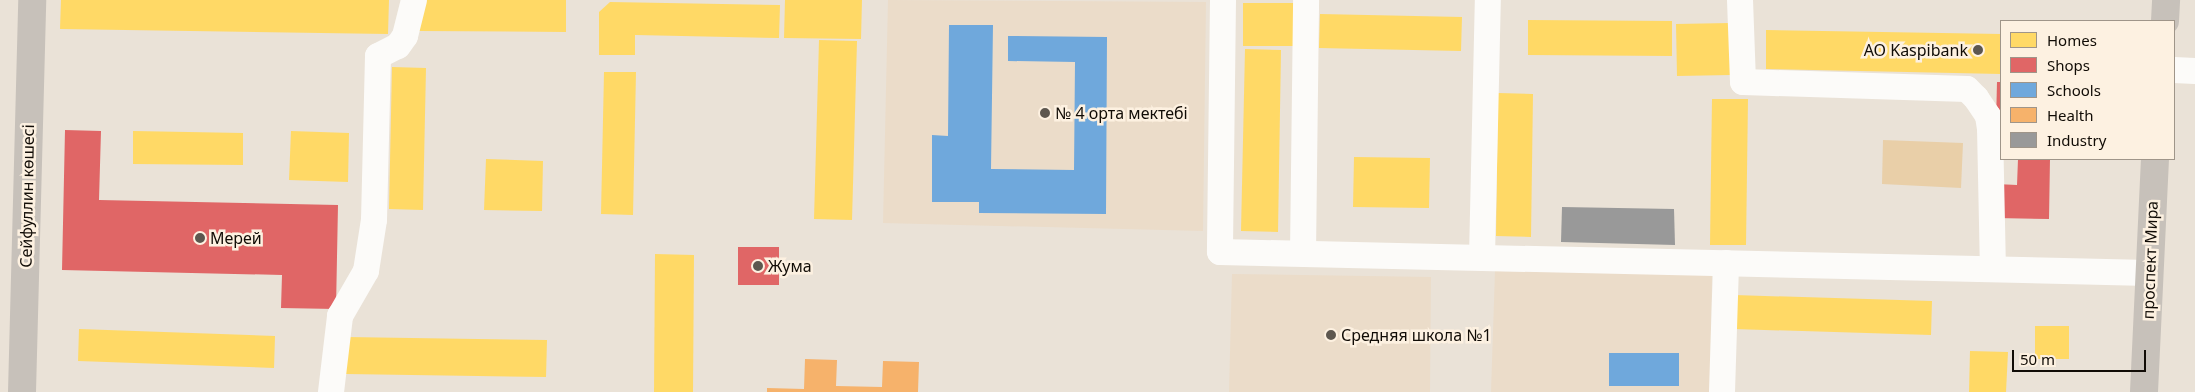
<!DOCTYPE html>
<html>
<head>
<meta charset="utf-8">
<style>
	body { margin:0 }
	#map { position:relative; width:2195px; height:392px; overflow:hidden; background:#eae2d7; font-family:"Noto Sans",sans-serif }
	div>[style] { position:absolute }
	.built>* { inset:0; background:#ebdcc9 }
	.green>* { inset:0; background:#e9cfa8 }
	.homes>* { inset:0; background:#ffd966 }
	.shops>* { inset:0; background:#e06666 }
	.schools>* { inset:0; background:#6fa8dc }
	.health>* { inset:0; background:#f6b26b }
	.industry>* { inset:0; background:#999 }
	.minor>* { height:26px; margin:-13px; padding:0 13px; transform-origin:13px; border-radius:13px; background:#fcfbf9 }
	.major>* { height:28px; margin:-14px; padding:0 14px; transform-origin:14px; border-radius:14px; background:#c7c1ba }
	.dots>* { width:14px; height:14px; translate:-50% -50%; box-sizing:border-box; border:2px solid #fdf1e1; border-radius:50% }
	span { translate:-50% -50%; white-space:nowrap; text-align:center; line-height:1.15; -webkit-text-stroke:5px #fdf1e1; paint-order:stroke }
	.poi-label { font-size:16px; color:#110c06 }
	.right { translate:-100% -50%; text-align:right }
	.left { translate:0 -50%; text-align:left }
	.street-label { font-size:16px; color:#110c06 }
	.legend { position:absolute; left:2000px; top:20px; width:175px; height:140px; box-sizing:border-box; background:#fdf1e1; border:1px solid #9f9589; margin:0; padding:6px 9px; list-style:none; font-size:15px; color:#110c06 }
	.legend li { display:flex; align-items:center; gap:10px; height:25px }
	.legend b { width:25px; border:1px solid #9f9589 }
	.scale { position:absolute; left:2012px; top:350px; width:134px; height:22px; box-sizing:border-box; border:2px solid #110c06; border-top:0; padding-left:6px; font-size:15px; line-height:18px; white-space:nowrap; color:#110c06; -webkit-text-stroke:4px #fdf1e1; paint-order:stroke }
</style>
</head>
<body>
<div id="map">
	<div class="built">
		<div style="clip-path:polygon(888px 0,1206px 2px,1203px 231px,883px 223px)"></div>
		<div style="clip-path:polygon(1495px 271px,1712px 274px,1710px 392px,1491px 392px)"></div>
		<div style="clip-path:polygon(1232px 274px,1431px 277px,1430px 392px,1229px 392px)"></div>
	</div>
	<div class="green">
		<div style="clip-path:polygon(1883px 140px,1963px 143px,1961px 188px,1882px 184px)"></div>
	</div>
	<div class="homes">
		<div style="clip-path:polygon(61px 0,389px 0,388px 34px,60px 29px)"></div>
		<div style="clip-path:polygon(420px 0,566px 0,566px 32px,419px 31px)"></div>
		<div style="clip-path:polygon(785px 0,862px 0,861px 39px,784px 38px)"></div>
		<div style="clip-path:polygon(610px 2px,780px 5px,779px 38px,635px 35px,635px 55px,599px 55px,599px 12px)"></div>
		<div style="clip-path:polygon(1243px 3px,1294px 3px,1294px 46px,1243px 46px)"></div>
		<div style="clip-path:polygon(1320px 14px,1462px 17px,1461px 51px,1319px 48px)"></div>
		<div style="clip-path:polygon(1528px 20px,1672px 21px,1672px 56px,1528px 55px)"></div>
		<div style="clip-path:polygon(1730px 23px,1731px 75px,1677px 76px,1676px 24px)"></div>
		<div style="clip-path:polygon(1766px 30px,2001px 34px,2001px 74px,1766px 69px)"></div>
		<div style="clip-path:polygon(819px 40px,857px 41px,852px 220px,814px 219px)"></div>
		<div style="clip-path:polygon(1245px 49px,1281px 50px,1278px 232px,1241px 231px)"></div>
		<div style="clip-path:polygon(392px 67px,426px 68px,423px 210px,389px 209px)"></div>
		<div style="clip-path:polygon(604px 72px,636px 72px,633px 215px,601px 214px)"></div>
		<div style="clip-path:polygon(1498px 93px,1533px 94px,1531px 237px,1496px 236px)"></div>
		<div style="clip-path:polygon(1712px 99px,1748px 99px,1746px 245px,1710px 245px)"></div>
		<div style="clip-path:polygon(133px 131px,243px 133px,243px 165px,133px 164px)"></div>
		<div style="clip-path:polygon(291px 131px,349px 133px,348px 182px,289px 180px)"></div>
		<div style="clip-path:polygon(1354px 157px,1430px 158px,1429px 208px,1353px 207px)"></div>
		<div style="clip-path:polygon(486px 159px,543px 161px,542px 211px,484px 210px)"></div>
		<div style="clip-path:polygon(655px 254px,694px 255px,693px 392px,654px 392px)"></div>
		<div style="clip-path:polygon(1734px 295px,1932px 301px,1931px 335px,1733px 329px)"></div>
		<div style="clip-path:polygon(2035px 326px,2069px 326px,2069px 359px,2035px 359px)"></div>
		<div style="clip-path:polygon(79px 329px,275px 336px,274px 368px,78px 361px)"></div>
		<div style="clip-path:polygon(346px 337px,547px 340px,546px 377px,346px 374px)"></div>
		<div style="clip-path:polygon(1970px 351px,2008px 352px,2006px 392px,1969px 392px)"></div>
	</div>
	<div class="shops">
		<div style="clip-path:polygon(1997px 82px,2001px 82px,2001px 123px,1996px 123px)"></div>
		<div style="clip-path:polygon(65px 130px,101px 131px,99px 200px,338px 205px,336px 309px,281px 308px,282px 275px,62px 270px)"></div>
		<div style="clip-path:polygon(2018px 159px,2050px 159px,2049px 219px,1996px 218px,1996px 184px,2017px 185px)"></div>
		<div style="clip-path:polygon(738px 247px,779px 247px,779px 285px,738px 285px)"></div>
	</div>
	<div class="schools">
		<div style="clip-path:polygon(949px 25px,993px 25px,991px 169px,1074px 170px,1075px 62px,1008px 61px,1008px 36px,1107px 37px,1106px 214px,979px 213px,979px 202px,932px 202px,932px 135px,948px 136px)"></div>
		<div style="clip-path:polygon(1609px 353px,1679px 353px,1679px 386px,1609px 386px)"></div>
	</div>
	<div class="health">
		<div style="clip-path:polygon(805px 359px,837px 360px,836px 386px,882px 387px,883px 361px,919px 362px,918px 392px,767px 392px,767px 388px,804px 389px)"></div>
	</div>
	<div class="industry">
		<div style="clip-path:polygon(1562px 207px,1674px 209px,1675px 245px,1561px 242px)"></div>
	</div>
	<div class="minor">
		<div style="left:1223px;top:0;width:252px;rotate:90.7deg"></div>
		<div style="left:1220px;top:252px;width:929px;rotate:1.29deg"></div>
		<div style="left:1740px;top:0;width:82px;rotate:87.9deg"></div>
		<div style="left:1743px;top:82px;width:224px;rotate:1.8deg"></div>
		<div style="left:1967px;top:89px;width:13px;rotate:45deg"></div>
		<div style="left:1976px;top:98px;width:22px;rotate:56deg"></div>
		<div style="left:1988px;top:116px;width:12px;rotate:81deg"></div>
		<div style="left:1990px;top:128px;width:141px;rotate:88.8deg"></div>
		<div style="left:2174px;top:70px;width:21px;rotate:3deg"></div>
		<div style="left:1303px;top:253px;width:253px;rotate:-89.3deg"></div>
		<div style="left:1482px;top:257px;width:257px;rotate:-88.7deg"></div>
		<div style="left:331px;top:392px;width:77px;rotate:-83.2deg"></div>
		<div style="left:340px;top:316px;width:52px;rotate:-60deg"></div>
		<div style="left:366px;top:271px;width:52px;rotate:-81.1deg"></div>
		<div style="left:374px;top:220px;width:164px;rotate:-88.6deg"></div>
		<div style="left:378px;top:56px;width:22px;rotate:-27deg"></div>
		<div style="left:398px;top:46px;width:12px;rotate:-55deg"></div>
		<div style="left:405px;top:36px;width:37px;rotate:-76deg"></div>
		<div style="left:1722px;top:392px;width:129px;rotate:-88.2deg"></div>
	</div>
	<div class="major">
		<div style="left:2165px;top:21px;width:21px;rotate:-87deg"></div>
		<div style="left:22px;top:392px;width:392px;rotate:-88.5deg"></div>
		<div style="left:2144px;top:392px;width:233px;rotate:-87.3deg"></div>
	</div>
	<div class="dots">
		<div style="left:1978px;top:50px;background:#5d574f"></div>
		<div style="left:1045px;top:113px;background:#5d574f"></div>
		<div style="left:200px;top:238px;background:#5d574f"></div>
		<div style="left:758px;top:266px;background:#5d574f"></div>
		<div style="left:1331px;top:335px;background:#5d574f"></div>
	</div>
	<div class="poi-label">
		<span class="right" style="left:1968px;top:50px">AO Kaspibank</span>
		<span class="left" style="left:1055px;top:113px">№ 4 орта мектебі</span>
		<span class="left" style="left:210px;top:238px">Мерей</span>
		<span class="left" style="left:768px;top:266px">Жума</span>
		<span class="left" style="left:1341px;top:335px">Средняя школа №1</span>
	</div>
	<div class="street-label">
		<span style="left:27px;top:196px;rotate:-89deg">Сейфуллин көшесі</span>
		<span style="left:2150px;top:260px;rotate:-88deg">проспект Мира</span>
	</div>
	<ul class="legend">
	<li><b style="height:14px;background:#ffd966"></b>Homes</li>
	<li><b style="height:14px;background:#e06666"></b>Shops</li>
	<li><b style="height:14px;background:#6fa8dc"></b>Schools</li>
	<li><b style="height:14px;background:#f6b26b"></b>Health</li>
	<li><b style="height:14px;background:#999"></b>Industry</li>
	</ul>
	<div class="scale">50 m</div>
</div>
</body>
</html>
